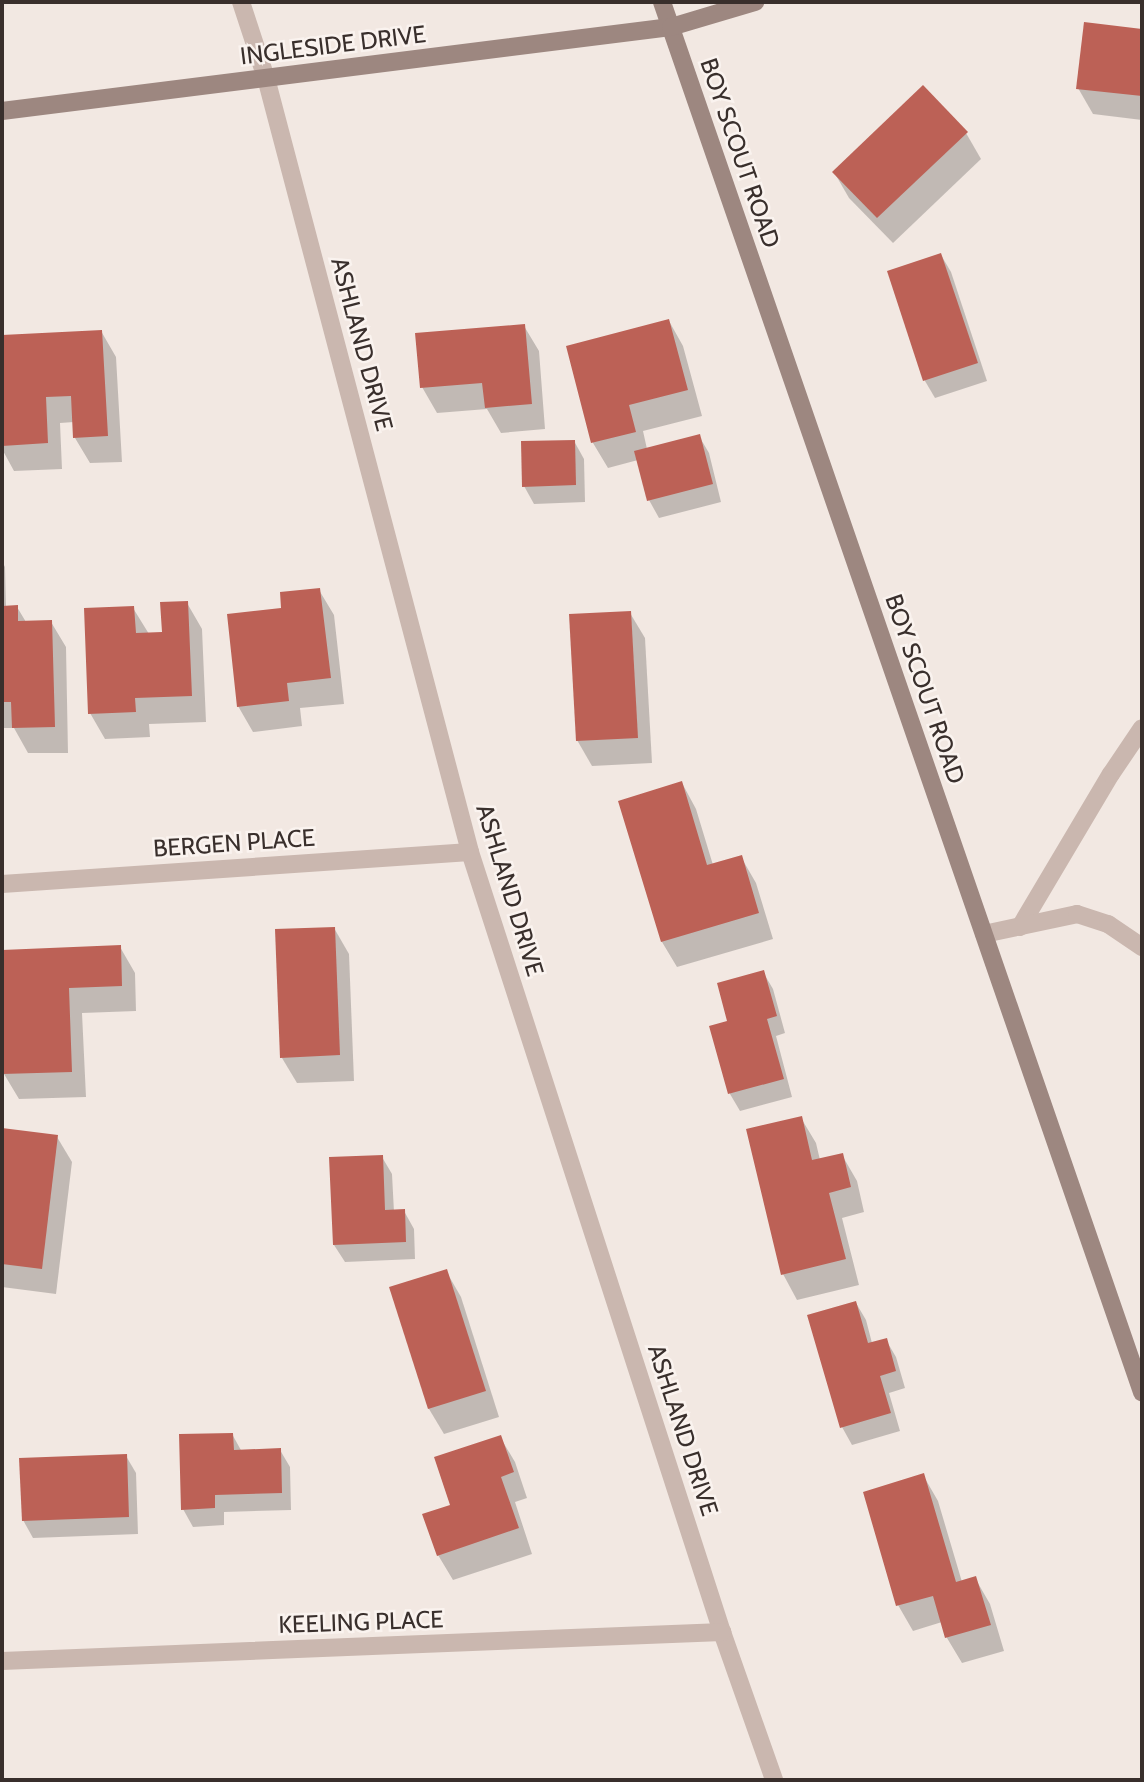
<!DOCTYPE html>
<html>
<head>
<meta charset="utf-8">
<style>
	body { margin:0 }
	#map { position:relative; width:1144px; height:1782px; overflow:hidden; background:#f2e8e2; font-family:Cabin,sans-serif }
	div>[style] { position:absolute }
	.shadow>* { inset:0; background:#0003 }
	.building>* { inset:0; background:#bc6156 }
	.street>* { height:18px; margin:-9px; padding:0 9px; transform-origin:9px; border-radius:9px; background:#cab7af }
	.secondary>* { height:18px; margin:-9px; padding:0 9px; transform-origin:9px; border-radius:9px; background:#9d8780 }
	span { translate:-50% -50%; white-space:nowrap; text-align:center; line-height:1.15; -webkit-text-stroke:5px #faf3ef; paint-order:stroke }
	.street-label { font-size:24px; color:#392f2c }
	.frame { position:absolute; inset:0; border:4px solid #392f2c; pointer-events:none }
</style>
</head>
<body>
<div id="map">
	<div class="shadow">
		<div style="clip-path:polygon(1085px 24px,1142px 30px,1142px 120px,1093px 114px,1078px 88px)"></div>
		<div style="clip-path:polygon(966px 133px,981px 159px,893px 243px,849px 198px,834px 172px)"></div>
		<div style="clip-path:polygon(941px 255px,951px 272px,987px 381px,935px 398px,925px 381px,889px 272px)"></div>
		<div style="clip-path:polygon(669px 321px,683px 346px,702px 416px,643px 431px,647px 449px,699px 436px,709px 453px,721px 502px,659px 518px,649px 500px,638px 460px,608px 468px,593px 443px,568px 347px)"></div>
		<div style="clip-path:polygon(524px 326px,539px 351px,545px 429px,501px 433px,487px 409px,437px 413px,422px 387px)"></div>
		<div style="clip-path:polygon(101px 331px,116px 357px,122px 462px,90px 463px,75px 438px,74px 422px,60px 423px,62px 469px,14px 471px,2px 449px,2px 337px)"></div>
		<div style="clip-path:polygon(574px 441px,584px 459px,585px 502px,534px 504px,524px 486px)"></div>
		<div style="clip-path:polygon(2px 561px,5px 567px,6px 607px,17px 607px,26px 622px,51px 622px,66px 647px,68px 753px,28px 753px,14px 728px,2px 728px)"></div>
		<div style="clip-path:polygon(319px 590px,334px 615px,344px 704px,300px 708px,302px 726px,253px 732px,238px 706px)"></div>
		<div style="clip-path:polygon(187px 603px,202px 629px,206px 722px,149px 724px,150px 737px,105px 739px,90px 713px,133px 608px,149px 634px,164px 633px)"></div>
		<div style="clip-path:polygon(630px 613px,645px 638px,652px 763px,592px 766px,577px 740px)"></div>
		<div style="clip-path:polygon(682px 783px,696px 809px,713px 865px,741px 857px,756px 883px,773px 939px,677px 967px,662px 942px)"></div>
		<div style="clip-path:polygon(334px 928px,349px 954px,354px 1081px,297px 1083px,282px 1058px)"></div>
		<div style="clip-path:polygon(120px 947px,135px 973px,136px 1011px,82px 1013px,86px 1097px,19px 1099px,4px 1074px,2px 952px)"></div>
		<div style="clip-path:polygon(763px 972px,773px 989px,785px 1033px,776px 1036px,792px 1097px,740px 1111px,730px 1094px,729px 1022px)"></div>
		<div style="clip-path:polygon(801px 1118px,816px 1143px,820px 1160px,842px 1155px,857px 1181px,864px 1212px,842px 1218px,859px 1285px,797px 1300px,783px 1274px)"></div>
		<div style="clip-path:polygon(2px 1130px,57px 1137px,72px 1162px,56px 1294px,2px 1287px)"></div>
		<div style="clip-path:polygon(382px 1157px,392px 1174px,394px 1212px,404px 1211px,414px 1229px,415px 1259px,345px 1262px,334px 1245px)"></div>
		<div style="clip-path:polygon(446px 1271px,461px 1297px,499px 1417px,444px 1434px,429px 1409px,391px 1288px)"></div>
		<div style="clip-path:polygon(856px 1303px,866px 1320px,872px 1343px,886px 1340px,896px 1357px,905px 1388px,889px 1393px,900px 1431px,852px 1445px,842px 1427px)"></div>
		<div style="clip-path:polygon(232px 1434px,242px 1452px,280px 1450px,290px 1467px,291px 1510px,224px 1512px,224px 1525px,193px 1527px,183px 1509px)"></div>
		<div style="clip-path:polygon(500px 1437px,515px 1462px,527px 1498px,515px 1502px,532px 1554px,453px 1580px,438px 1555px,452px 1506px)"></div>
		<div style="clip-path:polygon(126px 1456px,136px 1473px,138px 1534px,33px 1538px,23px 1520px)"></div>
		<div style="clip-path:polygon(923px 1475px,938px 1501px,962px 1582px,975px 1578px,990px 1604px,1004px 1651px,962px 1663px,947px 1638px,942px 1622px,913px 1631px,898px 1605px)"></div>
	</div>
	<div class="building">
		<div style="clip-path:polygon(1084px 22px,1142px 29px,1142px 96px,1076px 89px)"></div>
		<div style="clip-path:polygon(923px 85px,968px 132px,877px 218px,832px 172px)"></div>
		<div style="clip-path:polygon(941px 253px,978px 363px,923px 381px,887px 271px)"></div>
		<div style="clip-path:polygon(669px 319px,688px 390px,629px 405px,636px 432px,591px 443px,566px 346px)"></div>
		<div style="clip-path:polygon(525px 324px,532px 404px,485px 408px,482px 383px,420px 388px,415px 333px)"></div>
		<div style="clip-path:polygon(102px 330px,108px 436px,73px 438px,71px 396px,46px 397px,48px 443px,2px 446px,2px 335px)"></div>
		<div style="clip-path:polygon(700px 434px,713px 484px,647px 501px,634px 451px)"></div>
		<div style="clip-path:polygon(575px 440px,576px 485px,522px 487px,521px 441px)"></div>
		<div style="clip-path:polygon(320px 588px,331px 678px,287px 683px,289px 701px,237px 707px,227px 614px,281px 608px,280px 592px)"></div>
		<div style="clip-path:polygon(188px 601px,192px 696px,135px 698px,136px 712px,88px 714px,84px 608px,134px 606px,136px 633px,162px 632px,160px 602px)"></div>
		<div style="clip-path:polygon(18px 605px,18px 621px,52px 620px,55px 727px,12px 728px,11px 702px,2px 702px,2px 606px)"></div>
		<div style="clip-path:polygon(631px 611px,638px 738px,576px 741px,569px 614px)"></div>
		<div style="clip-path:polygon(682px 781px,707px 865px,742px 855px,759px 913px,661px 942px,618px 801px)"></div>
		<div style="clip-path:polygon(335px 927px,340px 1055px,280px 1058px,275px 929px)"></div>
		<div style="clip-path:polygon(121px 945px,122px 986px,69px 988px,72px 1072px,2px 1074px,2px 950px)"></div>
		<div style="clip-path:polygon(764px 970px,777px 1016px,767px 1019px,784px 1079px,728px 1094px,709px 1026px,727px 1021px,717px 983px)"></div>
		<div style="clip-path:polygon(802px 1116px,812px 1160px,843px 1153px,851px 1187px,829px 1193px,846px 1259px,781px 1275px,746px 1129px)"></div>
		<div style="clip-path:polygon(2px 1128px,58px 1135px,42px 1269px,2px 1264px)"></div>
		<div style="clip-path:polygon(383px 1155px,385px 1210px,405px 1209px,406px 1242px,333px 1245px,329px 1157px)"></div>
		<div style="clip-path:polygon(447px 1269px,486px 1391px,428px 1409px,389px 1287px)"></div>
		<div style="clip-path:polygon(856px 1301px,868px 1343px,887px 1338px,896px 1371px,880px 1376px,891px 1413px,840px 1428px,807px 1315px)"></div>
		<div style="clip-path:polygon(233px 1433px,234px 1450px,281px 1448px,282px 1493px,215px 1495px,215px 1508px,181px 1510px,179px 1434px)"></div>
		<div style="clip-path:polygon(501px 1435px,514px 1472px,501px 1477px,519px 1528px,437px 1556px,422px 1514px,450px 1505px,434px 1457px)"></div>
		<div style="clip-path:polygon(127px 1454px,129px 1517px,22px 1521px,19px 1458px)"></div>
		<div style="clip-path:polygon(924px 1473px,956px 1582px,976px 1576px,991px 1625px,945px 1638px,933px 1596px,896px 1606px,863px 1492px)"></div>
	</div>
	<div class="street">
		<div style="left:241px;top:2px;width:80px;rotate:71.8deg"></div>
		<div style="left:266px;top:78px;width:800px;rotate:75.23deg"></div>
		<div style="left:470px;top:852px;width:820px;rotate:72.1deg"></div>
		<div style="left:722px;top:1632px;width:157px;rotate:70.6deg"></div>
		<div style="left:2px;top:884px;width:469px;rotate:-3.9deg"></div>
		<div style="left:1020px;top:927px;width:178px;rotate:-59.3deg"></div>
		<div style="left:1111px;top:774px;width:55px;rotate:-56deg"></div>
		<div style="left:984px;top:934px;width:95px;rotate:-12.1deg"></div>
		<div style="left:1077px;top:914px;width:33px;rotate:18deg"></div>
		<div style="left:1108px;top:924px;width:41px;rotate:34.1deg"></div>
		<div style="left:2px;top:1661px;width:721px;rotate:-2.31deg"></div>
	</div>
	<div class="secondary">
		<div style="left:662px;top:2px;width:1471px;rotate:70.95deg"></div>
		<div style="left:2px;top:111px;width:674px;rotate:-7.16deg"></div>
		<div style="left:671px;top:27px;width:88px;rotate:-16.6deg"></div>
	</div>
	<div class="street-label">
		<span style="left:333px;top:45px;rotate:-7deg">INGLESIDE DRIVE</span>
		<span style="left:740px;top:153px;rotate:71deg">BOY SCOUT ROAD</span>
		<span style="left:362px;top:344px;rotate:75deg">ASHLAND DRIVE</span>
		<span style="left:925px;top:689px;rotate:71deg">BOY SCOUT ROAD</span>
		<span style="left:234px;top:843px;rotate:-4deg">BERGEN PLACE</span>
		<span style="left:510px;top:890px;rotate:73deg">ASHLAND DRIVE</span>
		<span style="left:683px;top:1430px;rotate:72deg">ASHLAND DRIVE</span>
		<span style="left:361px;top:1622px;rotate:-2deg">KEELING PLACE</span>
	</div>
	<div class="frame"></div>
</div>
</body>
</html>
